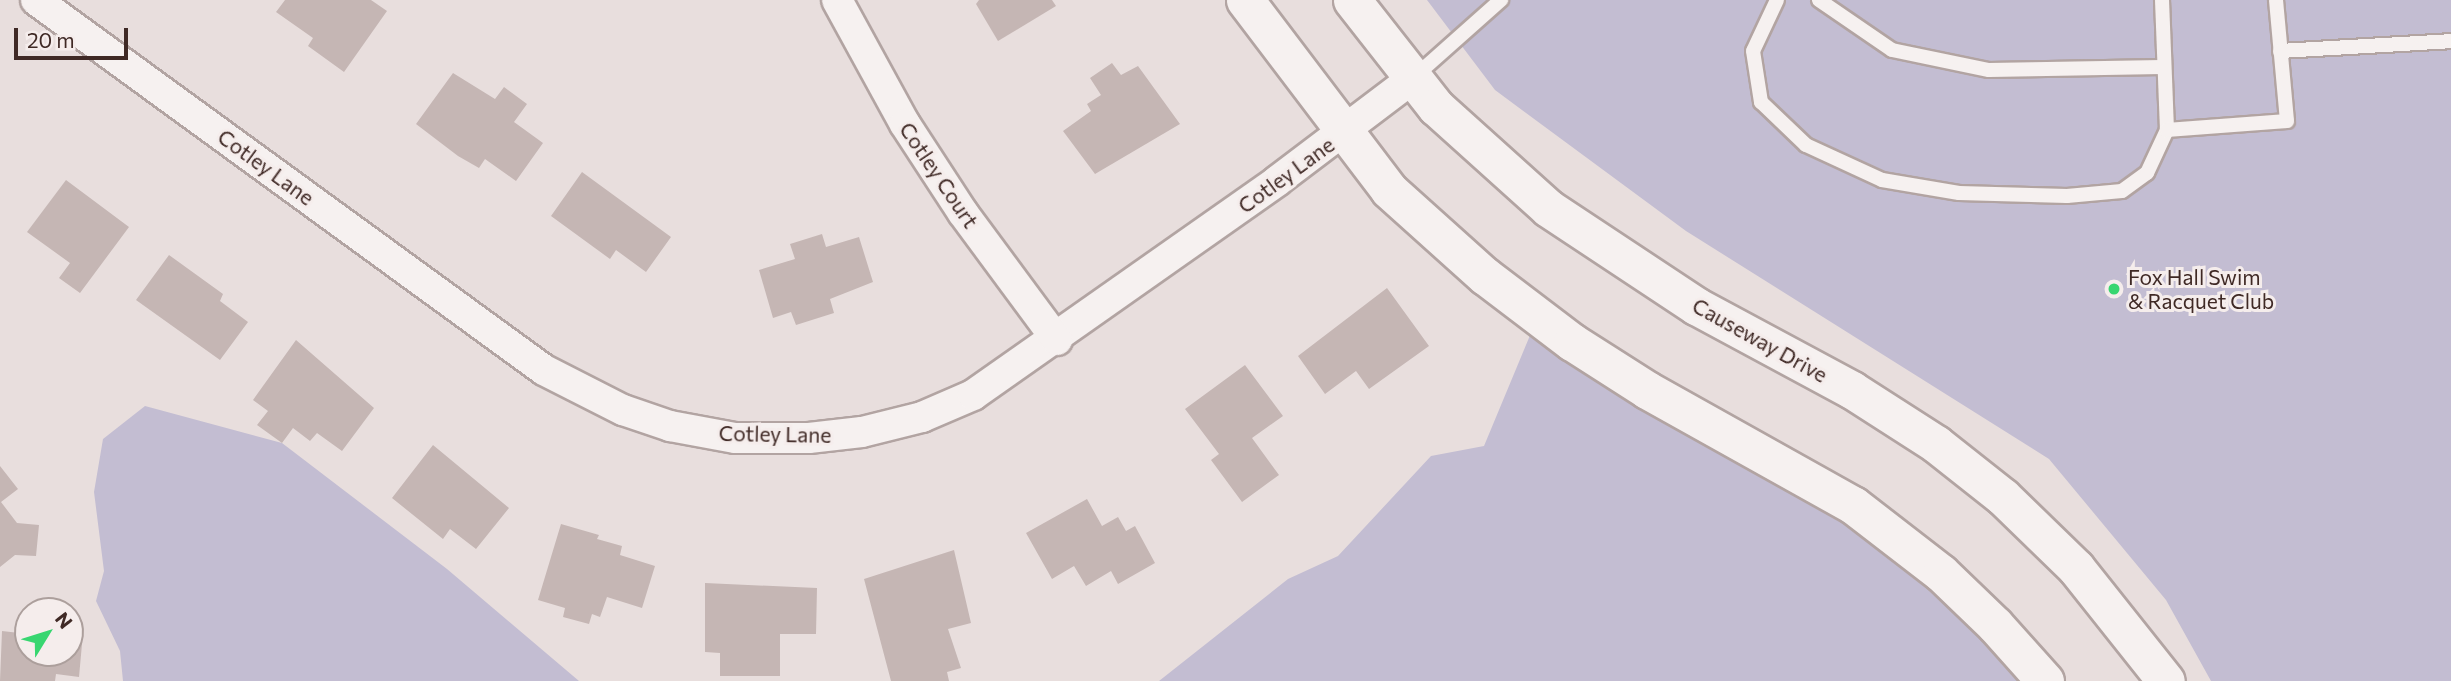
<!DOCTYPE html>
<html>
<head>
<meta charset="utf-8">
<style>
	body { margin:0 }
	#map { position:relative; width:2451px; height:681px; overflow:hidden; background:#e8dedd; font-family:Commissioner,sans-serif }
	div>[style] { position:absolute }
	.green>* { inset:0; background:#c3bdd2 }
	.building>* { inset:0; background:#c5b6b4 }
	.roads { filter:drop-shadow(2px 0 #b2a4a2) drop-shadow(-2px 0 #b2a4a2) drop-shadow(0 2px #b2a4a2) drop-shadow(0 -2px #b2a4a2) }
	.service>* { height:14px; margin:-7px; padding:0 7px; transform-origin:7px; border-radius:7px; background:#f6f1f0 }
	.minor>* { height:30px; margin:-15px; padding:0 15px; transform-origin:15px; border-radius:15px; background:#f6f1f0 }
	.tertiary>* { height:37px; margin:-18.5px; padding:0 18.5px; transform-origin:18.5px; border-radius:18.5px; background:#f6f1f0 }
	.dots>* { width:19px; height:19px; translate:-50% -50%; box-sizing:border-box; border:4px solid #f5edec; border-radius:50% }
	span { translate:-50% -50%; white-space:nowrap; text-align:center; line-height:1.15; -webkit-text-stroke:6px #f5edec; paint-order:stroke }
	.street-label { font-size:21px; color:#3f2925 }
	.poi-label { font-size:21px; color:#3f2925 }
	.left { translate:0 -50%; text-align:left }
	.north { position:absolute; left:14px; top:597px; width:70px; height:70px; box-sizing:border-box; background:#f5edec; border:2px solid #ac9f9c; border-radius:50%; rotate:52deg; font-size:19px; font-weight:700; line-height:28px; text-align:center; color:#3f2925 }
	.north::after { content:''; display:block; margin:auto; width:24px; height:32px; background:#38d670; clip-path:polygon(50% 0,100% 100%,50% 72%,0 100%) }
	.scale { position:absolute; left:14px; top:28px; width:114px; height:32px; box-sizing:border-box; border:4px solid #3f2925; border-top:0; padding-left:9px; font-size:21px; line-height:24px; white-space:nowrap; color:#3f2925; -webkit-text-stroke:5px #f5edec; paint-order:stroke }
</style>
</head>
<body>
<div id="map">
	<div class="green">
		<div style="clip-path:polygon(1427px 0,2451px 0,2451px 681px,2211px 681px,2166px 600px,2049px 459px,1686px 231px,1495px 90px)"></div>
		<div style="clip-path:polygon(1531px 333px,1843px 512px,1974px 622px,2022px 681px,1159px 681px,1288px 579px,1338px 556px,1431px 456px,1484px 446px)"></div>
		<div style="clip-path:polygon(145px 406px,282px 443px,447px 569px,579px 681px,123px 681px,120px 651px,96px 601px,104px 571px,94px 492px,103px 439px)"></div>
	</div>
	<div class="building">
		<div style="clip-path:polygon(285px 0,371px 0,387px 11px,344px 72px,308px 46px,313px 38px,276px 12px)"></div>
		<div style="clip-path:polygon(979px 0,1052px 0,1056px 6px,998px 41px,976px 4px)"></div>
		<div style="clip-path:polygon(1112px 63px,1121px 75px,1138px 66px,1180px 124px,1095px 174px,1063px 131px,1091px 111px,1087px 104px,1101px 95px,1090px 78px)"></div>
		<div style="clip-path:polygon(453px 73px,495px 99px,504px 87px,527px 104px,514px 122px,543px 143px,516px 181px,485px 159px,479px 168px,458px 156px,416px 124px)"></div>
		<div style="clip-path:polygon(582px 172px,671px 237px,646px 272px,616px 250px,610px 259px,551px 216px)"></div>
		<div style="clip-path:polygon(66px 180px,129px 227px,80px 293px,59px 278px,70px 263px,27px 232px)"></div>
		<div style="clip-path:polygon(822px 234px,826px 247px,859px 237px,873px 282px,830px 299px,834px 313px,796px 325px,791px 312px,773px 318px,759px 270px,795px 259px,790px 244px)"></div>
		<div style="clip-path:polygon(169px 255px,223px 294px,220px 301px,248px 322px,220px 360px,136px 300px)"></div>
		<div style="clip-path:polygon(1387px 288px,1429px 346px,1369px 389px,1356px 371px,1325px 394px,1298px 356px)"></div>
		<div style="clip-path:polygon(296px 340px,374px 408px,342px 451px,317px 433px,310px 441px,293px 428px,282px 443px,257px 425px,268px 411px,253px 400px)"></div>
		<div style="clip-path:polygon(1245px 365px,1283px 416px,1252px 438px,1279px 475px,1242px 502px,1211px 460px,1219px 454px,1185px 409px)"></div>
		<div style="clip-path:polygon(433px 445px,509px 508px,476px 549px,450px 529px,443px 539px,392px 498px)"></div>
		<div style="clip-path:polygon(0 466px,18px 489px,1px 502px,17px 523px,39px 525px,36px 556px,15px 555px,0 567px)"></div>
		<div style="clip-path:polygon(1087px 499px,1102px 526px,1118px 517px,1126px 531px,1135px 526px,1155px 563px,1118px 584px,1111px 571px,1086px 586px,1074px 566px,1052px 579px,1026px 533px)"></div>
		<div style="clip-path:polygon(561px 524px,599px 535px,597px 539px,622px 546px,620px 555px,655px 566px,642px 608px,607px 597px,600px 617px,592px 614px,589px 624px,563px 617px,565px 608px,538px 600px)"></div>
		<div style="clip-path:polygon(954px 550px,971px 623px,948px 629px,961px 668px,947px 672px,949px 681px,891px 681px,864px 579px)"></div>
		<div style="clip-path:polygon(705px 583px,817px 588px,816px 634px,780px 634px,780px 676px,720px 676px,720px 653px,705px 652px)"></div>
		<div style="clip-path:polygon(2px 631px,28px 634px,28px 653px,70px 653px,70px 643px,82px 644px,79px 677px,56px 674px,55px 681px,0 681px)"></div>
	</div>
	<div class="roads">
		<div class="service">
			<div style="left:1777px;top:0;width:56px;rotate:115.2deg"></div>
			<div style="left:1753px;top:51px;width:52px;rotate:81.1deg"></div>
			<div style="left:1761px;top:102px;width:62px;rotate:43.7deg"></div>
			<div style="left:1806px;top:145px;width:84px;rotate:24.7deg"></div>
			<div style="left:1882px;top:180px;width:78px;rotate:9.6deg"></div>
			<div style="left:1959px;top:193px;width:108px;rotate:1.6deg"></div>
			<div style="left:2067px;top:196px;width:55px;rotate:-5.2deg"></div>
			<div style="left:2122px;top:191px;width:31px;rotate:-36deg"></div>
			<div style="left:2147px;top:173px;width:47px;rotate:-65.1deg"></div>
			<div style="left:1819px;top:0;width:88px;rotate:34.4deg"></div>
			<div style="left:1892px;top:50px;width:99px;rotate:11.7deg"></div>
			<div style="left:1989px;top:70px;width:173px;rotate:-1deg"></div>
			<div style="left:2162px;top:0;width:130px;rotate:87.8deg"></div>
			<div style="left:2167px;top:130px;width:120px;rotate:-4.3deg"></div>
			<div style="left:2287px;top:121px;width:121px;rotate:-95.2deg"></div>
			<div style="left:2280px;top:51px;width:171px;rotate:-3.3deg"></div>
			<div style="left:1413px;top:78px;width:118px;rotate:-41.6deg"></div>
		</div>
		<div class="minor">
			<div style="left:36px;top:0;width:628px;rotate:36.07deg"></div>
			<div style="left:544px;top:370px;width:89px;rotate:26.9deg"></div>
			<div style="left:623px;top:410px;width:50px;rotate:18.8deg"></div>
			<div style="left:670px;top:426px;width:66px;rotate:10.5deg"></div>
			<div style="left:735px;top:438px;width:74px"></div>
			<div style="left:809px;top:438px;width:53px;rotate:-6.5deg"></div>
			<div style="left:862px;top:432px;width:62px;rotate:-14deg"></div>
			<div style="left:922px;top:417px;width:56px;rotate:-23.3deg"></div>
			<div style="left:973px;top:395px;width:372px;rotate:-35.1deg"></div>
			<div style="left:1277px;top:181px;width:169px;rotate:-37.1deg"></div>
			<div style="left:837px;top:0;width:141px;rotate:61.3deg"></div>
			<div style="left:905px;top:124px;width:106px;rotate:56.9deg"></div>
			<div style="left:963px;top:213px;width:158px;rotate:53.5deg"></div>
		</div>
		<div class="tertiary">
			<div style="left:1245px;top:0;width:238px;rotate:52.8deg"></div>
			<div style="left:1389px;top:190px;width:129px;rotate:41.9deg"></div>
			<div style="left:1485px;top:276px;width:109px;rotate:37.2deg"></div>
			<div style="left:1572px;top:342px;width:89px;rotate:32.6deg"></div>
			<div style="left:1647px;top:390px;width:236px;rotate:29.2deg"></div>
			<div style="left:1853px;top:505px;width:111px;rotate:37.7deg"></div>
			<div style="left:1941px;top:573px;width:75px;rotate:43.9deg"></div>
			<div style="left:1995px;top:625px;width:75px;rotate:48.2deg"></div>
			<div style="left:1352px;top:0;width:136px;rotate:51.9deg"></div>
			<div style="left:1436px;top:107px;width:151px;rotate:42deg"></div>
			<div style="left:1548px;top:208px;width:178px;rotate:33.5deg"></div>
			<div style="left:1696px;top:306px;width:177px;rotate:28.3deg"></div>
			<div style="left:1852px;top:390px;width:100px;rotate:32.7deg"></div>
			<div style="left:1936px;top:444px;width:85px;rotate:38.3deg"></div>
			<div style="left:2003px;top:497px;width:102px;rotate:44.2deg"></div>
			<div style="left:2076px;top:568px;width:144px;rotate:51.5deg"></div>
		</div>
	</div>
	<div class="dots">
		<div style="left:2114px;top:289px;background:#38d670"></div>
	</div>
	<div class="street-label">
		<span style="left:266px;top:167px;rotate:36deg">Cotley Lane</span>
		<span style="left:939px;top:175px;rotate:56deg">Cotley Court</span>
		<span style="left:1286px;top:175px;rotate:-36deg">Cotley Lane</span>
		<span style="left:1760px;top:340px;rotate:29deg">Causeway Drive</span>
		<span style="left:775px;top:434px;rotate:1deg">Cotley Lane</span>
	</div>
	<div class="poi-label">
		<span class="left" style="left:2128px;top:289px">Fox Hall Swim<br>&amp; Racquet Club</span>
	</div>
	<div class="north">N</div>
	<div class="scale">20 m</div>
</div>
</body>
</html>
